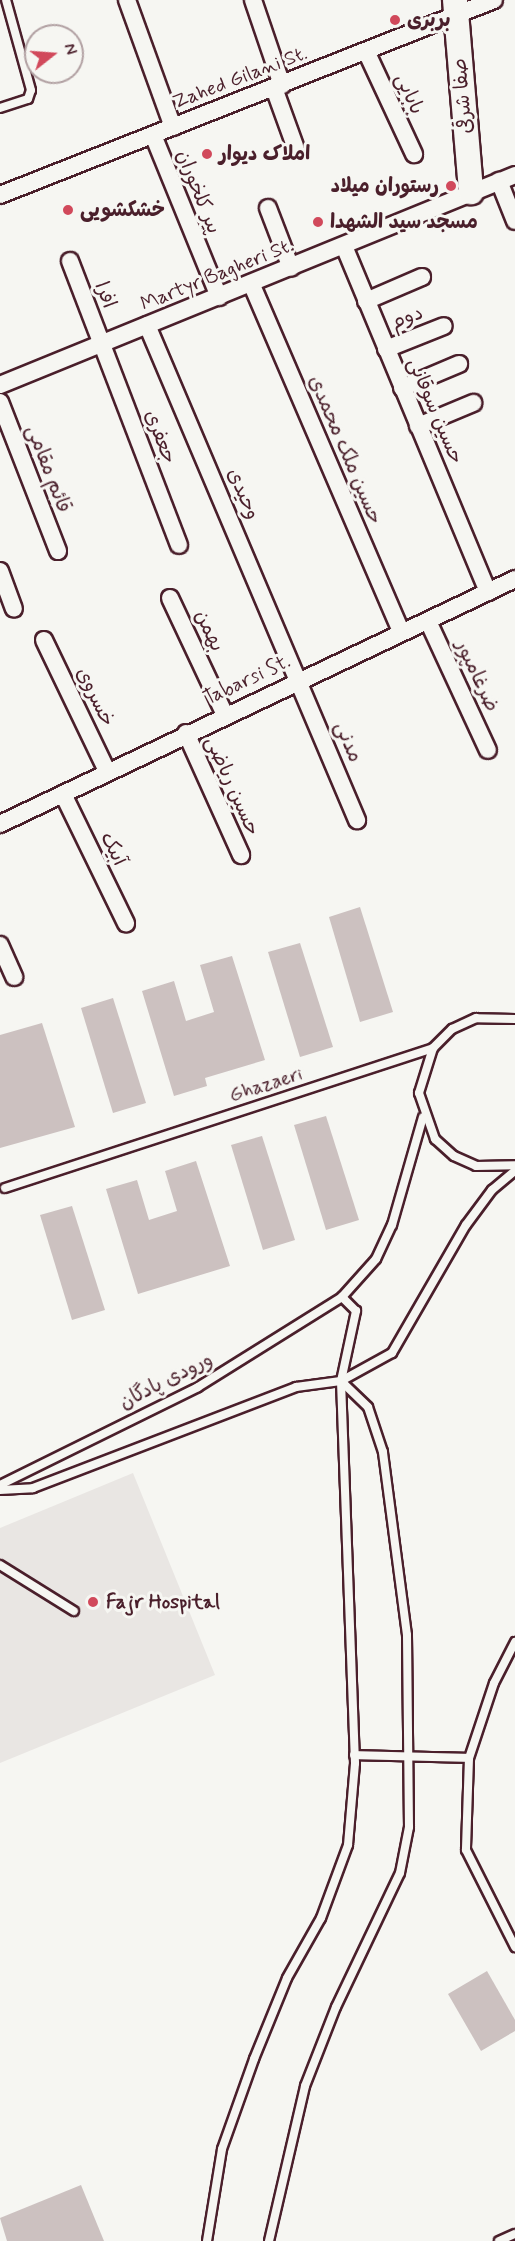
<!DOCTYPE html>
<html>
<head>
<meta charset="utf-8">
<style>
	body { margin:0 }
	#map { position:relative; width:515px; height:2241px; overflow:hidden; background:#f6f6f2; font-family:Mynerve,"Playpen Sans Arabic",sans-serif }
	div>[style] { position:absolute }
	.built>* { inset:0; background:#e9e6e3 }
	.building>* { inset:0; background:#ccc1c0 }
	.roads { filter:drop-shadow(2px 0 #4a1f2b) drop-shadow(-2px 0 #4a1f2b) drop-shadow(0 2px #4a1f2b) drop-shadow(0 -2px #4a1f2b) }
	.lane>* { height:8px; margin:-4px; padding:0 4px; transform-origin:4px; border-radius:4px; background:#f6f6f2 }
	.street>* { height:16px; margin:-8px; padding:0 8px; transform-origin:8px; border-radius:8px; background:#f6f6f2 }
	.secondary>* { height:24px; margin:-12px; padding:0 12px; transform-origin:12px; border-radius:12px; background:#f6f6f2 }
	.dots>* { width:16px; height:16px; translate:-50% -50%; box-sizing:border-box; border:3px solid #f6f6f2; border-radius:50% }
	span { translate:-50% -50%; white-space:nowrap; text-align:center; line-height:1.15; -webkit-text-stroke:6px #f6f6f2; paint-order:stroke }
	.poi-label { font-size:20px; color:#4a1f2b; font-weight:700 }
	.left { translate:0 -50%; text-align:left }
	.right { translate:-100% -50%; text-align:right }
	.street-label { font-size:20px; color:#4a1f2b }
	.north { position:absolute; left:24px; top:24px; width:60px; height:60px; box-sizing:border-box; background:#f6f6f2; border:2px solid #b1a0a2; border-radius:50%; rotate:73deg; font-size:16px; font-weight:700; line-height:24px; text-align:center; color:#4a1f2b }
	.north::after { content:''; display:block; margin:auto; width:21px; height:27px; background:#d1495b; clip-path:polygon(50% 0,100% 100%,50% 72%,0 100%) }
</style>
</head>
<body>
<div id="map">
	<div class="built">
		<div style="clip-path:polygon(133px 1473px,215px 1675px,0 1763px,0 1528px)"></div>
	</div>
	<div class="building">
		<div style="clip-path:polygon(360px 907px,393px 1012px,360px 1022px,329px 917px)"></div>
		<div style="clip-path:polygon(300px 943px,333px 1047px,300px 1057px,268px 952px)"></div>
		<div style="clip-path:polygon(232px 956px,265px 1060px,205px 1078px,207px 1086px,174px 1096px,142px 991px,174px 981px,186px 1021px,214px 1012px,200px 965px)"></div>
		<div style="clip-path:polygon(113px 998px,146px 1103px,113px 1113px,81px 1008px)"></div>
		<div style="clip-path:polygon(42px 1023px,75px 1127px,0 1148px,0 1035px)"></div>
		<div style="clip-path:polygon(326px 1116px,359px 1220px,326px 1230px,294px 1125px)"></div>
		<div style="clip-path:polygon(262px 1136px,295px 1240px,263px 1250px,231px 1145px)"></div>
		<div style="clip-path:polygon(196px 1161px,230px 1266px,138px 1294px,106px 1189px,137px 1180px,149px 1220px,177px 1211px,165px 1171px)"></div>
		<div style="clip-path:polygon(72px 1206px,105px 1310px,72px 1320px,40px 1215px)"></div>
		<div style="clip-path:polygon(487px 1971px,515px 2020px,515px 2031px,481px 2051px,448px 1994px)"></div>
		<div style="clip-path:polygon(81px 2185px,104px 2241px,7px 2241px,0 2218px)"></div>
	</div>
	<div class="roads">
		<div class="lane">
			<div style="left:0;top:108px;width:29px;rotate:-18deg"></div>
			<div style="left:28px;top:99px;width:9px;rotate:-72deg"></div>
			<div style="left:31px;top:90px;width:93px;rotate:-105.5deg"></div>
			<div style="left:515px;top:1019px;width:39px;rotate:-179deg"></div>
			<div style="left:476px;top:1018px;width:26px;rotate:155deg"></div>
			<div style="left:452px;top:1029px;width:27px;rotate:135deg"></div>
			<div style="left:433px;top:1048px;width:47px;rotate:107.3deg"></div>
			<div style="left:419px;top:1093px;width:49px;rotate:70.8deg"></div>
			<div style="left:435px;top:1139px;width:25px;rotate:42deg"></div>
			<div style="left:454px;top:1156px;width:24px;rotate:24deg"></div>
			<div style="left:476px;top:1166px;width:39px;rotate:-1deg"></div>
			<div style="left:5px;top:1188px;width:450px;rotate:-18.1deg"></div>
			<div style="left:0;top:1485px;width:221px;rotate:-26.3deg"></div>
			<div style="left:198px;top:1387px;width:170px;rotate:-32deg"></div>
			<div style="left:0;top:1490px;width:33px;rotate:-3deg"></div>
			<div style="left:33px;top:1488px;width:282px;rotate:-21deg"></div>
			<div style="left:296px;top:1387px;width:45px;rotate:-7.6deg"></div>
			<div style="left:0;top:1565px;width:87px;rotate:31.9deg"></div>
			<div style="left:515px;top:1642px;width:46px;rotate:117.1deg"></div>
			<div style="left:494px;top:1683px;width:79px;rotate:108.4deg"></div>
			<div style="left:469px;top:1758px;width:92px;rotate:91.9deg"></div>
			<div style="left:466px;top:1850px;width:109px;rotate:63.2deg"></div>
			<div style="left:354px;top:1755px;width:115px;rotate:1.5deg"></div>
			<div style="left:207px;top:2241px;width:93px;rotate:-80.7deg"></div>
			<div style="left:222px;top:2149px;width:96px;rotate:-70.4deg"></div>
			<div style="left:254px;top:2059px;width:87px;rotate:-67.8deg"></div>
			<div style="left:287px;top:1978px;width:69px;rotate:-60.5deg"></div>
			<div style="left:321px;top:1918px;width:78px;rotate:-69.7deg"></div>
			<div style="left:348px;top:1845px;width:82px;rotate:-85.1deg"></div>
			<div style="left:355px;top:1763px;width:382px;rotate:-92.1deg"></div>
			<div style="left:341px;top:1381px;width:72px;rotate:-77.9deg"></div>
			<div style="left:356px;top:1311px;width:20px;rotate:-135deg"></div>
			<div style="left:342px;top:1297px;width:51px;rotate:-48.2deg"></div>
			<div style="left:376px;top:1259px;width:38px;rotate:-65deg"></div>
			<div style="left:392px;top:1225px;width:112px;rotate:-74deg"></div>
			<div style="left:269px;top:2241px;width:159px;rotate:-76.9deg"></div>
			<div style="left:305px;top:2086px;width:85px;rotate:-68.6deg"></div>
			<div style="left:336px;top:2007px;width:148px;rotate:-64.5deg"></div>
			<div style="left:400px;top:1873px;width:47px;rotate:-78.9deg"></div>
			<div style="left:409px;top:1827px;width:192px;rotate:-90.6deg"></div>
			<div style="left:407px;top:1635px;width:185px;rotate:-97.5deg"></div>
			<div style="left:383px;top:1452px;width:47px;rotate:-108.4deg"></div>
			<div style="left:368px;top:1407px;width:37px;rotate:-136deg"></div>
			<div style="left:341px;top:1381px;width:58px;rotate:-28.8deg"></div>
			<div style="left:392px;top:1353px;width:148px;rotate:-60deg"></div>
			<div style="left:466px;top:1225px;width:44px;rotate:-53.4deg"></div>
			<div style="left:492px;top:1190px;width:30px;rotate:-40deg"></div>
			<div style="left:499px;top:2241px;width:17px;rotate:-24deg"></div>
		</div>
		<div class="street">
			<div style="left:127px;top:0;width:135px;rotate:70.1deg"></div>
			<div style="left:253px;top:0;width:90px;rotate:71.2deg"></div>
			<div style="left:366px;top:51px;width:114px;rotate:65deg"></div>
			<div style="left:274px;top:88px;width:62px;rotate:70.1deg"></div>
			<div style="left:153px;top:135px;width:175px;rotate:67.8deg"></div>
			<div style="left:499px;top:181px;width:43px;rotate:68.2deg"></div>
			<div style="left:0;top:195px;width:531px;rotate:-21.54deg"></div>
			<div style="left:268px;top:208px;width:64px;rotate:69deg"></div>
			<div style="left:344px;top:246px;width:375px;rotate:67.4deg"></div>
			<div style="left:70px;top:261px;width:304px;rotate:69deg"></div>
			<div style="left:251px;top:283px;width:380px;rotate:66.7deg"></div>
			<div style="left:366px;top:301px;width:61px;rotate:-23.2deg"></div>
			<div style="left:147px;top:325px;width:538px;rotate:67.01deg"></div>
			<div style="left:386px;top:349px;width:62px;rotate:-21.6deg"></div>
			<div style="left:0;top:385px;width:556px;rotate:-22.18deg"></div>
			<div style="left:402px;top:388px;width:62px;rotate:-22.8deg"></div>
			<div style="left:0;top:402px;width:160px;rotate:68.7deg"></div>
			<div style="left:418px;top:426px;width:60px;rotate:-22.7deg"></div>
			<div style="left:0;top:571px;width:40px;rotate:69.8deg"></div>
			<div style="left:170px;top:598px;width:129px;rotate:64.8deg"></div>
			<div style="left:428px;top:621px;width:142px;rotate:65.1deg"></div>
			<div style="left:44px;top:640px;width:145px;rotate:64.3deg"></div>
			<div style="left:186px;top:733px;width:134px;rotate:65.7deg"></div>
			<div style="left:63px;top:794px;width:144px;rotate:64deg"></div>
			<div style="left:0;top:824px;width:570px;rotate:-25.44deg"></div>
			<div style="left:0;top:945px;width:35px;rotate:66deg"></div>
		</div>
		<div class="secondary">
			<div style="left:455px;top:0;width:193px;rotate:85.2deg"></div>
		</div>
	</div>
	<div class="dots">
		<div style="left:395px;top:20px;background:#d1495b"></div>
		<div style="left:207px;top:154px;background:#d1495b"></div>
		<div style="left:451px;top:186px;background:#d1495b"></div>
		<div style="left:68px;top:210px;background:#d1495b"></div>
		<div style="left:318px;top:222px;background:#d1495b"></div>
		<div style="left:93px;top:1602px;background:#d1495b"></div>
	</div>
	<div class="poi-label">
		<span class="left" style="left:407px;top:20px">بربری</span>
		<span class="left" style="left:219px;top:154px">املاک دیوار</span>
		<span class="right" style="left:439px;top:186px">رستوران میلاد</span>
		<span class="left" style="left:80px;top:210px">خشکشویی</span>
		<span class="left" style="left:330px;top:222px">مسجد سید الشهدا</span>
		<span class="left" style="left:106px;top:1602px">Fajr Hospital</span>
	</div>
	<div class="street-label">
		<span style="left:240px;top:78px;rotate:-21deg">Zahed Gilani St.</span>
		<span style="left:409px;top:94px;rotate:66deg">بابایی</span>
		<span style="left:463px;top:96px;rotate:-95deg">صفا شرقی</span>
		<span style="left:198px;top:192px;rotate:68deg">پیر کلخوران</span>
		<span style="left:217px;top:275px;rotate:-22deg">Martyr Bagheri St.</span>
		<span style="left:105px;top:295px;rotate:69deg">افرا</span>
		<span style="left:407px;top:318px;rotate:-22deg">دوم</span>
		<span style="left:435px;top:411px;rotate:67deg">حسین سوقانی</span>
		<span style="left:160px;top:437px;rotate:69deg">جعفری</span>
		<span style="left:345px;top:450px;rotate:67deg">حسین ملک محمدی</span>
		<span style="left:48px;top:469px;rotate:69deg">قائم مقامی</span>
		<span style="left:243px;top:494px;rotate:67deg">وحیدی</span>
		<span style="left:209px;top:631px;rotate:65deg">بهمن</span>
		<span style="left:477px;top:676px;rotate:65deg">ضرغامپور</span>
		<span style="left:247px;top:680px;rotate:-25deg">Tabarsi St.</span>
		<span style="left:95px;top:697px;rotate:64deg">خسروی</span>
		<span style="left:348px;top:742px;rotate:68deg">مدنی</span>
		<span style="left:232px;top:786px;rotate:66deg">حسین ریاضی</span>
		<span style="left:113px;top:849px;rotate:64deg">آبیک</span>
		<span style="left:266px;top:1085px;rotate:-18deg">Ghazaeri</span>
		<span style="left:166px;top:1381px;rotate:-27deg">ورودی پادگان</span>
	</div>
	<div class="north">N</div>
</div>
</body>
</html>
